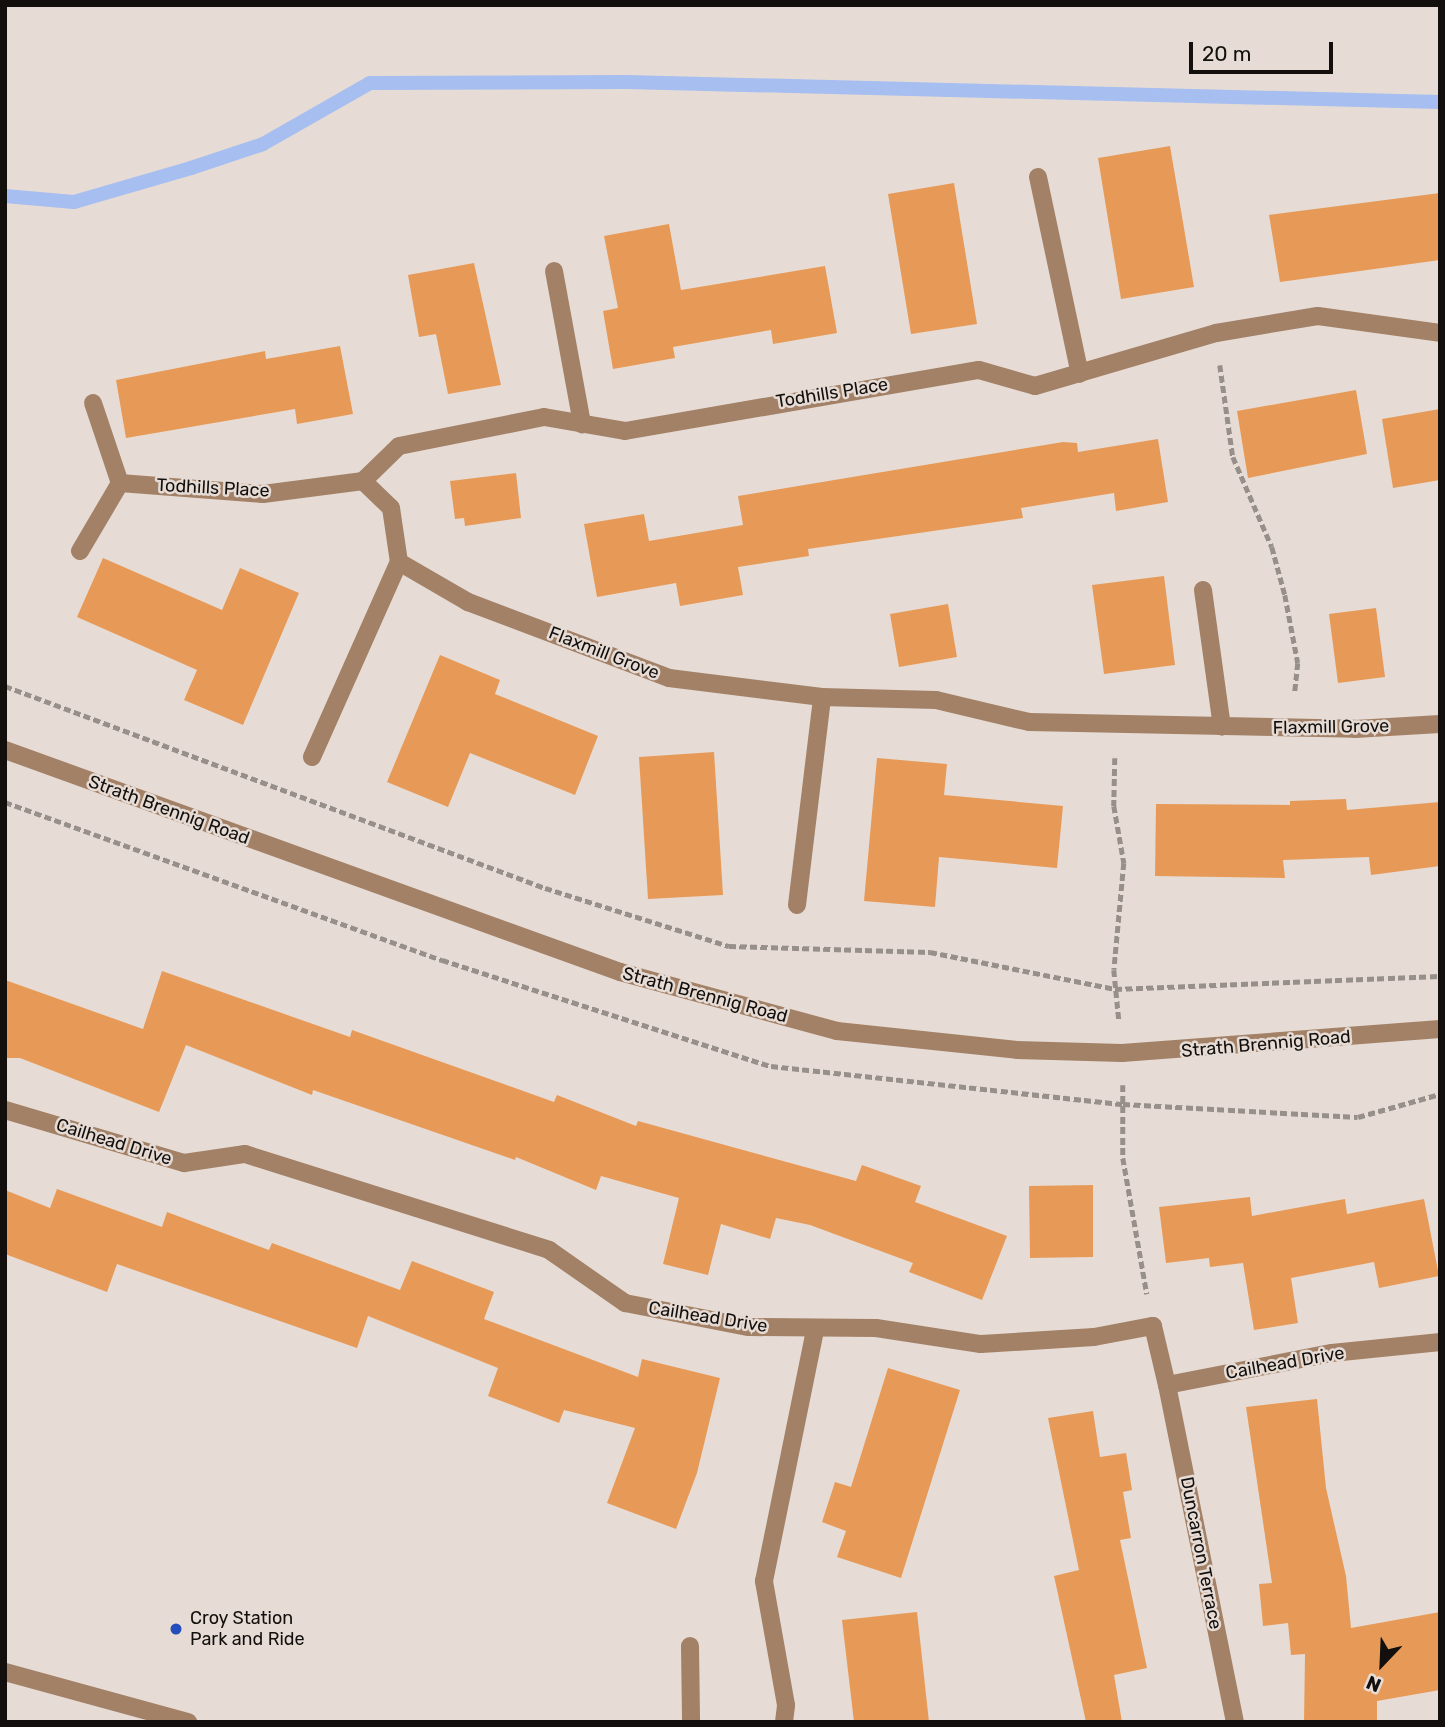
<!DOCTYPE html>
<html>
<head>
<meta charset="utf-8">
<style>
	body { margin:0 }
	#map { position:relative; width:1445px; height:1727px; overflow:hidden; background:#e6dcd5; font-family:Rubik,sans-serif }
	div>[style] { position:absolute }
	.stream>* { height:14px; margin:-7px; padding:0 7px; transform-origin:7px; border-radius:7px; background:#a7bef0 }
	.building>* { inset:0; background:#e79a57 }
	.path>* { height:4.5px; margin-top:-2.25px; transform-origin:0; background:repeating-linear-gradient(90deg,#978f8a 0 7px,transparent 0 10.5px) }
	.service>* { height:18px; margin:-9px; padding:0 9px; transform-origin:9px; border-radius:9px; background:#a38167 }
	.minor>* { height:18px; margin:-9px; padding:0 9px; transform-origin:9px; border-radius:9px; background:#a38167 }
	.tertiary>* { height:18px; margin:-9px; padding:0 9px; transform-origin:9px; border-radius:9px; background:#a38167 }
	.dots>* { width:19px; height:19px; translate:-50% -50%; box-sizing:border-box; border:4px solid #e6dcd5; border-radius:50% }
	span { translate:-50% -50%; white-space:nowrap; text-align:center; line-height:1.15; -webkit-text-stroke:5px #e6dcd5; paint-order:stroke }
	.street-label { font-size:18px; color:#120f0c }
	.poi-label { font-size:18px; color:#120f0c }
	.left { translate:0 -50%; text-align:left }
	.frame { position:absolute; inset:0; border:7px solid #120f0c; pointer-events:none }
	.north { position:absolute; left:1347px; top:1629px; width:70px; height:70px; -webkit-text-stroke:5px #e6dcd5; paint-order:stroke; rotate:203deg; font-size:19px; font-weight:700; line-height:28px; text-align:center; color:#120f0c }
	.north::after { content:''; display:block; margin:auto; width:24px; height:32px; background:#120f0c; clip-path:polygon(50% 0,100% 100%,50% 72%,0 100%) }
	.scale { position:absolute; left:1189px; top:42px; width:144px; height:32px; box-sizing:border-box; border:4px solid #120f0c; border-top:0; padding-left:9px; font-size:21px; line-height:24px; white-space:nowrap; color:#120f0c; -webkit-text-stroke:5px #e6dcd5; paint-order:stroke }
</style>
</head>
<body>
<div id="map">
	<div class="stream">
		<div style="left:5px;top:196px;width:69px;rotate:5deg"></div>
		<div style="left:74px;top:202px;width:122px;rotate:-16.2deg"></div>
		<div style="left:191px;top:168px;width:76px;rotate:-18.4deg"></div>
		<div style="left:263px;top:144px;width:123px;rotate:-29.7deg"></div>
		<div style="left:370px;top:83px;width:256px;rotate:-0.2deg"></div>
		<div style="left:626px;top:82px;width:814px;rotate:1.41deg"></div>
	</div>
	<div class="building">
		<div style="clip-path:polygon(1170px 146px,1194px 287px,1121px 299px,1098px 158px)"></div>
		<div style="clip-path:polygon(954px 183px,977px 324px,911px 334px,888px 194px)"></div>
		<div style="clip-path:polygon(1440px 193px,1440px 260px,1280px 282px,1269px 215px)"></div>
		<div style="clip-path:polygon(669px 224px,681px 290px,825px 266px,837px 333px,773px 344px,771px 330px,673px 347px,675px 358px,613px 369px,603px 311px,618px 308px,604px 236px)"></div>
		<div style="clip-path:polygon(474px 263px,501px 385px,448px 394px,436px 334px,419px 337px,408px 275px)"></div>
		<div style="clip-path:polygon(340px 346px,353px 414px,297px 424px,295px 409px,126px 438px,116px 380px,265px 351px,266px 359px)"></div>
		<div style="clip-path:polygon(1356px 390px,1367px 454px,1248px 478px,1237px 411px)"></div>
		<div style="clip-path:polygon(1440px 409px,1440px 480px,1393px 488px,1382px 419px)"></div>
		<div style="clip-path:polygon(1158px 439px,1168px 502px,1116px 511px,1114px 493px,1021px 508px,1023px 518px,808px 549px,809px 556px,738px 567px,743px 595px,680px 606px,676px 583px,597px 597px,584px 524px,644px 514px,649px 541px,743px 525px,738px 496px,1063px 442px,1077px 443px,1078px 452px)"></div>
		<div style="clip-path:polygon(516px 473px,521px 518px,465px 526px,464px 518px,455px 519px,450px 481px)"></div>
		<div style="clip-path:polygon(103px 558px,222px 610px,240px 568px,299px 593px,243px 725px,184px 700px,197px 670px,77px 617px)"></div>
		<div style="clip-path:polygon(1164px 576px,1175px 665px,1104px 674px,1092px 585px)"></div>
		<div style="clip-path:polygon(948px 604px,957px 657px,899px 667px,890px 614px)"></div>
		<div style="clip-path:polygon(1376px 608px,1385px 677px,1338px 683px,1329px 614px)"></div>
		<div style="clip-path:polygon(440px 655px,500px 680px,495px 694px,598px 736px,575px 795px,470px 753px,448px 807px,387px 782px)"></div>
		<div style="clip-path:polygon(714px 752px,723px 895px,648px 899px,639px 757px)"></div>
		<div style="clip-path:polygon(877px 758px,947px 764px,944px 795px,1063px 806px,1057px 868px,939px 857px,935px 907px,864px 901px)"></div>
		<div style="clip-path:polygon(1346px 799px,1347px 810px,1440px 802px,1440px 866px,1371px 875px,1369px 857px,1283px 860px,1285px 878px,1155px 876px,1156px 804px,1290px 805px,1290px 801px)"></div>
		<div style="clip-path:polygon(162px 971px,350px 1037px,352px 1030px,554px 1102px,557px 1095px,636px 1126px,638px 1121px,856px 1181px,862px 1165px,921px 1186px,915px 1202px,1007px 1236px,982px 1300px,909px 1272px,913px 1263px,810px 1225px,776px 1218px,770px 1239px,721px 1224px,708px 1275px,663px 1264px,679px 1198px,601px 1176px,596px 1190px,516px 1157px,515px 1160px,313px 1090px,312px 1095px,186px 1045px,159px 1112px,20px 1058px,5px 1058px,5px 980px,143px 1029px)"></div>
		<div style="clip-path:polygon(1093px 1185px,1093px 1257px,1030px 1258px,1029px 1186px)"></div>
		<div style="clip-path:polygon(57px 1189px,162px 1227px,167px 1212px,269px 1250px,272px 1243px,400px 1290px,412px 1261px,494px 1292px,484px 1319px,638px 1377px,642px 1359px,720px 1378px,697px 1473px,676px 1529px,607px 1503px,635px 1428px,564px 1410px,559px 1423px,488px 1396px,498px 1368px,368px 1316px,357px 1348px,117px 1264px,107px 1292px,5px 1254px,5px 1190px,50px 1208px)"></div>
		<div style="clip-path:polygon(1250px 1197px,1252px 1216px,1345px 1199px,1347px 1214px,1424px 1199px,1439px 1276px,1379px 1288px,1374px 1262px,1291px 1278px,1298px 1323px,1254px 1330px,1243px 1263px,1210px 1267px,1209px 1258px,1166px 1263px,1159px 1207px)"></div>
		<div style="clip-path:polygon(888px 1368px,960px 1390px,901px 1578px,837px 1557px,846px 1531px,822px 1522px,835px 1482px,851px 1487px)"></div>
		<div style="clip-path:polygon(1317px 1399px,1326px 1488px,1346px 1576px,1351px 1628px,1440px 1612px,1440px 1690px,1377px 1701px,1377px 1722px,1304px 1722px,1305px 1654px,1291px 1655px,1288px 1623px,1263px 1626px,1259px 1584px,1272px 1583px,1246px 1407px)"></div>
		<div style="clip-path:polygon(1093px 1411px,1100px 1457px,1126px 1453px,1132px 1490px,1123px 1492px,1131px 1538px,1120px 1540px,1147px 1668px,1114px 1675px,1122px 1722px,1086px 1722px,1054px 1576px,1079px 1570px,1048px 1418px)"></div>
		<div style="clip-path:polygon(917px 1612px,929px 1722px,854px 1722px,842px 1620px)"></div>
	</div>
	<div class="path">
		<div style="left:1220px;top:365px;width:93px;rotate:82deg"></div>
		<div style="left:1233px;top:457px;width:98px;rotate:66.6deg"></div>
		<div style="left:1272px;top:547px;width:50px;rotate:74.8deg"></div>
		<div style="left:1285px;top:595px;width:69px;rotate:79.2deg"></div>
		<div style="left:1298px;top:663px;width:31px;rotate:96deg"></div>
		<div style="left:5px;top:686px;width:577px;rotate:20.51deg"></div>
		<div style="left:545px;top:888px;width:193px;rotate:17.5deg"></div>
		<div style="left:729px;top:946px;width:201px;rotate:1.7deg"></div>
		<div style="left:930px;top:952px;width:189px;rotate:11.3deg"></div>
		<div style="left:1115px;top:989px;width:325px;rotate:-2.3deg"></div>
		<div style="left:1115px;top:758px;width:48px;rotate:91.2deg"></div>
		<div style="left:1114px;top:806px;width:58px;rotate:80deg"></div>
		<div style="left:1124px;top:863px;width:107px;rotate:95.3deg"></div>
		<div style="left:1114px;top:970px;width:50px;rotate:84.3deg"></div>
		<div style="left:5px;top:802px;width:465px;rotate:19.9deg"></div>
		<div style="left:442px;top:960px;width:346px;rotate:17.9deg"></div>
		<div style="left:771px;top:1066px;width:354px;rotate:6.2deg"></div>
		<div style="left:1123px;top:1104px;width:235px;rotate:3.2deg"></div>
		<div style="left:1358px;top:1117px;width:85px;rotate:-15.7deg"></div>
		<div style="left:1123px;top:1085px;width:73px;rotate:90deg"></div>
		<div style="left:1123px;top:1158px;width:138px;rotate:80deg"></div>
	</div>
	<div class="service">
		<div style="left:690px;top:1646px;width:76px;rotate:89.2deg"></div>
		<div style="left:5px;top:1672px;width:190px;rotate:15.3deg"></div>
	</div>
	<div class="minor">
		<div style="left:1038px;top:177px;width:201px;rotate:78deg"></div>
		<div style="left:554px;top:271px;width:156px;rotate:79.6deg"></div>
		<div style="left:93px;top:403px;width:84px;rotate:71.4deg"></div>
		<div style="left:363px;top:481px;width:39px;rotate:44deg"></div>
		<div style="left:391px;top:508px;width:55px;rotate:81.6deg"></div>
		<div style="left:399px;top:562px;width:80px;rotate:30.1deg"></div>
		<div style="left:468px;top:602px;width:215px;rotate:20.7deg"></div>
		<div style="left:669px;top:678px;width:154px;rotate:7.1deg"></div>
		<div style="left:822px;top:697px;width:114px;rotate:1.5deg"></div>
		<div style="left:936px;top:700px;width:96px;rotate:13.3deg"></div>
		<div style="left:1029px;top:722px;width:326px;rotate:1.2deg"></div>
		<div style="left:1355px;top:729px;width:85px;rotate:-3.4deg"></div>
		<div style="left:80px;top:551px;width:79px;rotate:-59.5deg"></div>
		<div style="left:120px;top:483px;width:143px;rotate:4.4deg"></div>
		<div style="left:263px;top:494px;width:101px;rotate:-7.4deg"></div>
		<div style="left:363px;top:481px;width:50px;rotate:-44.2deg"></div>
		<div style="left:399px;top:446px;width:148px;rotate:-11.3deg"></div>
		<div style="left:544px;top:417px;width:82px;rotate:9.8deg"></div>
		<div style="left:625px;top:431px;width:359px;rotate:-9.8deg"></div>
		<div style="left:979px;top:370px;width:58px;rotate:15.9deg"></div>
		<div style="left:1035px;top:386px;width:189px;rotate:-16.3deg"></div>
		<div style="left:1216px;top:333px;width:103px;rotate:-9.5deg"></div>
		<div style="left:1318px;top:316px;width:123px;rotate:7.9deg"></div>
		<div style="left:1203px;top:590px;width:138px;rotate:82.1deg"></div>
		<div style="left:312px;top:757px;width:214px;rotate:-66deg"></div>
		<div style="left:797px;top:905px;width:209px;rotate:-83.1deg"></div>
		<div style="left:5px;top:1110px;width:187px;rotate:16.5deg"></div>
		<div style="left:184px;top:1163px;width:62px;rotate:-8.4deg"></div>
		<div style="left:245px;top:1154px;width:319px;rotate:17.5deg"></div>
		<div style="left:549px;top:1250px;width:93px;rotate:34.9deg"></div>
		<div style="left:625px;top:1303px;width:126px;rotate:11deg"></div>
		<div style="left:749px;top:1327px;width:127px;rotate:0.5deg"></div>
		<div style="left:876px;top:1328px;width:106px;rotate:8.7deg"></div>
		<div style="left:981px;top:1344px;width:113px;rotate:-3.5deg"></div>
		<div style="left:1094px;top:1337px;width:60px;rotate:-10.6deg"></div>
		<div style="left:1153px;top:1326px;width:61px;rotate:76.7deg"></div>
		<div style="left:1167px;top:1385px;width:168px;rotate:-11deg"></div>
		<div style="left:1332px;top:1353px;width:109px;rotate:-5.8deg"></div>
		<div style="left:1167px;top:1385px;width:344px;rotate:78.6deg"></div>
		<div style="left:784px;top:1722px;width:17px;rotate:-83deg"></div>
		<div style="left:786px;top:1705px;width:126px;rotate:-100.1deg"></div>
		<div style="left:764px;top:1581px;width:256px;rotate:-78.5deg"></div>
	</div>
	<div class="tertiary">
		<div style="left:5px;top:750px;width:654px;rotate:19.85deg"></div>
		<div style="left:620px;top:972px;width:225px;rotate:15.2deg"></div>
		<div style="left:837px;top:1031px;width:181px;rotate:6deg"></div>
		<div style="left:1017px;top:1050px;width:105px;rotate:1.6deg"></div>
		<div style="left:1122px;top:1053px;width:319px;rotate:-4.3deg"></div>
	</div>
	<div class="dots">
		<div style="left:176px;top:1629px;background:#244cba"></div>
	</div>
	<div class="street-label">
		<span style="left:832px;top:393px;rotate:-9deg">Todhills Place</span>
		<span style="left:213px;top:488px;rotate:3deg">Todhills Place</span>
		<span style="left:604px;top:653px;rotate:21deg">Flaxmill Grove</span>
		<span style="left:1331px;top:727px;rotate:-1deg">Flaxmill Grove</span>
		<span style="left:169px;top:810px;rotate:20deg">Strath Brennig Road</span>
		<span style="left:705px;top:995px;rotate:15deg">Strath Brennig Road</span>
		<span style="left:1266px;top:1044px;rotate:-5deg">Strath Brennig Road</span>
		<span style="left:114px;top:1142px;rotate:17deg">Cailhead Drive</span>
		<span style="left:708px;top:1317px;rotate:9deg">Cailhead Drive</span>
		<span style="left:1285px;top:1363px;rotate:-10deg">Cailhead Drive</span>
		<span style="left:1201px;top:1553px;rotate:79deg">Duncarron Terrace</span>
	</div>
	<div class="poi-label">
		<span class="left" style="left:190px;top:1629px">Croy Station<br>Park and Ride</span>
	</div>
	<div class="frame"></div>
	<div class="north">N</div>
	<div class="scale">20 m</div>
</div>
</body>
</html>
